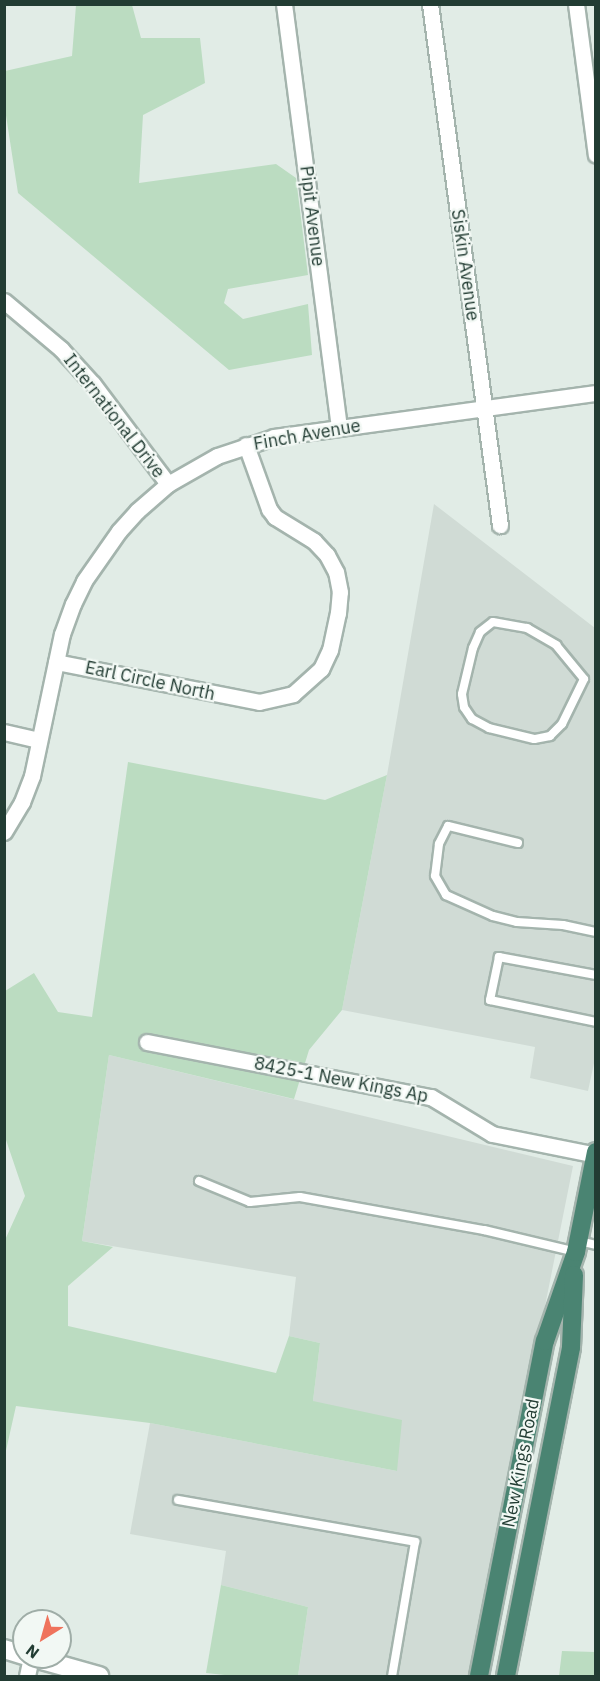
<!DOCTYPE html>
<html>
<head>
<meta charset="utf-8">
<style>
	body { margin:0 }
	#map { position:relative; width:600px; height:1681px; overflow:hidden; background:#e1ece6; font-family:"IBM Plex Sans",sans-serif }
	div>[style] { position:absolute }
	.built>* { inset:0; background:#d0dbd5 }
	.green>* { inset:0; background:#bbdcc1 }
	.roads { filter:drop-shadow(2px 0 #a4b4ad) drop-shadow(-2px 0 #a4b4ad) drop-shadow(0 2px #a4b4ad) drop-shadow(0 -2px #a4b4ad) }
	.service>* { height:8px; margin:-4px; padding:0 4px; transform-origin:4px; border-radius:4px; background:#fff }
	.minor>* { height:15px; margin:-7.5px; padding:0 7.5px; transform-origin:7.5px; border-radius:7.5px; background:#fff }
	.tertiary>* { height:18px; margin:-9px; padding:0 9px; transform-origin:9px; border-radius:9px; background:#fff }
	.trunk>* { height:18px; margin:-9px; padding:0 9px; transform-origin:9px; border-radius:9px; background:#4a8472 }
	span { translate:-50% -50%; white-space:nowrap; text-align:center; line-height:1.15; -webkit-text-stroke:4.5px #f2f8f4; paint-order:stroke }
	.street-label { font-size:18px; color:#223c33 }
	.frame { position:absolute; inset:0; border:6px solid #223c33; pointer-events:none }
	.north { position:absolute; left:12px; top:1609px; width:60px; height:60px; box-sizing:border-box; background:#f2f8f4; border:2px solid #9fada7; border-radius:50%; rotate:217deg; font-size:16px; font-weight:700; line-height:24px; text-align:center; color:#223c33 }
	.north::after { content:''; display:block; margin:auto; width:21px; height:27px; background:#ef735c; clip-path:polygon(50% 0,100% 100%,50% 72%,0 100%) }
</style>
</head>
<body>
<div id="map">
	<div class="built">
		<div style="clip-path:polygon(434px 504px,595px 628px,596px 1054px,588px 1091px,530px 1078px,535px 1047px,342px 1010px,387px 775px)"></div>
		<div style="clip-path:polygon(109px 1055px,573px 1166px,471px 1676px,298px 1676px,308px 1607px,221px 1585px,226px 1551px,130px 1534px,150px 1423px,397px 1471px,313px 1401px,320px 1343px,289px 1336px,296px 1277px,82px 1241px)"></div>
	</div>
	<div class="green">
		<div style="clip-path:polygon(76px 5px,132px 5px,141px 38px,200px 38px,205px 83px,143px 115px,139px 183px,276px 164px,296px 178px,308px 275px,228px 289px,224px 303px,243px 319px,308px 304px,312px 355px,229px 370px,18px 193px,5px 109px,5px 71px,72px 56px)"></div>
		<div style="clip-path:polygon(128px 762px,325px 800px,387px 775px,342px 1010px,309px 1050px,294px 1099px,109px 1055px,82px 1241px,113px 1247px,68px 1286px,68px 1326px,276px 1373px,289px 1336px,320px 1343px,313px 1401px,402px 1420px,397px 1471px,150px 1423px,16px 1406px,5px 1455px,5px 1240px,25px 1196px,5px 1137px,5px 991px,34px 973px,58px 1012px,92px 1017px)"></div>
		<div style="clip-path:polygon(221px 1585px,308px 1607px,298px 1676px,234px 1676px,206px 1673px)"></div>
		<div style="clip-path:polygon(562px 1651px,595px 1652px,595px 1676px,559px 1676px)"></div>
	</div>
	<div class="roads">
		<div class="service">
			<div style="left:493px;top:622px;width:35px;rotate:10deg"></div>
			<div style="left:527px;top:628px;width:34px;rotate:30deg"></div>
			<div style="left:556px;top:645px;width:44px;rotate:50.5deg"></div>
			<div style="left:584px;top:679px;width:50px;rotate:116.1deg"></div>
			<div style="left:562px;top:724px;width:17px;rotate:135deg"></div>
			<div style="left:550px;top:736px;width:16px;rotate:169deg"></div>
			<div style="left:534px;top:739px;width:46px;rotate:-166.3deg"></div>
			<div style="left:489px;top:728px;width:19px;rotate:-152deg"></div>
			<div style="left:472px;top:719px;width:14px;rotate:-124deg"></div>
			<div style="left:464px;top:707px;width:13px;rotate:-99deg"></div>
			<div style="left:462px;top:694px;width:47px;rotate:-76.6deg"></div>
			<div style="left:473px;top:648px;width:17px;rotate:-66deg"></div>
			<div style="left:480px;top:632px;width:16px;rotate:-38deg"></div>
			<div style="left:518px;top:843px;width:72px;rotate:-166.3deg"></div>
			<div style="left:448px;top:826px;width:20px;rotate:117deg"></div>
			<div style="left:439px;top:844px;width:32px;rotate:97deg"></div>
			<div style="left:435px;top:876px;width:22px;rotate:60deg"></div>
			<div style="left:446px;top:895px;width:51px;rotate:24.1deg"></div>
			<div style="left:493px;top:916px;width:25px;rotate:14deg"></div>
			<div style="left:517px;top:922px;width:46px;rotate:3.7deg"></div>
			<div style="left:563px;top:925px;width:34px;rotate:12deg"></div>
			<div style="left:596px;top:975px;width:99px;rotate:-169.5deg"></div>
			<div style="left:499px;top:957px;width:44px;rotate:101.8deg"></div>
			<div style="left:490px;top:1000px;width:108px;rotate:11.7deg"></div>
			<div style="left:199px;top:1181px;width:55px;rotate:22.4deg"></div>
			<div style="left:250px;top:1202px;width:50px;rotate:-5.7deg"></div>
			<div style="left:300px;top:1197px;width:187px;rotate:10.2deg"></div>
			<div style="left:484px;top:1230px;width:95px;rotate:13.4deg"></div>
			<div style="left:579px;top:1241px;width:17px;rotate:13deg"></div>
			<div style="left:178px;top:1500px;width:241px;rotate:10deg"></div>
			<div style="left:415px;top:1542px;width:136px;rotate:99.7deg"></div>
		</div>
		<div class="minor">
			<div style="left:284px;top:4px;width:427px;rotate:82.6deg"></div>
			<div style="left:430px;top:4px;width:526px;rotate:82.35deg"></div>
			<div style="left:576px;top:4px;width:152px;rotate:82.5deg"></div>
			<div style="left:4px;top:301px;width:75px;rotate:40.1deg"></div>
			<div style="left:61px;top:349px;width:47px;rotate:47.6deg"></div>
			<div style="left:93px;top:384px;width:125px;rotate:53.1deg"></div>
			<div style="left:56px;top:662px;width:207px;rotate:11.1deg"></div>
			<div style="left:259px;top:702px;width:35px;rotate:-13deg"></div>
			<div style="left:293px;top:694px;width:38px;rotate:-42deg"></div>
			<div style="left:321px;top:669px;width:21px;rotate:-65deg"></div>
			<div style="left:330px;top:650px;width:38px;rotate:-78deg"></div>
			<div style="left:338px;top:613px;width:21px;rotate:-85deg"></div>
			<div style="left:340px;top:592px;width:20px;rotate:-101deg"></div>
			<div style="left:336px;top:572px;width:19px;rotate:-118deg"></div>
			<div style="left:327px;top:555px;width:19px;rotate:-133deg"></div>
			<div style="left:314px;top:541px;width:46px;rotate:-148.4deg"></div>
			<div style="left:275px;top:517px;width:10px;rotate:-127deg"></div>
			<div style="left:269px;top:509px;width:68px;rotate:-109.8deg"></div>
			<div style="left:4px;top:732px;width:36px;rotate:13deg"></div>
			<div style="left:4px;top:832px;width:35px;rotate:-59deg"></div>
			<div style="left:22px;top:802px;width:28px;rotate:-69deg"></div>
			<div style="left:32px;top:776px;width:145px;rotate:-78.1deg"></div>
			<div style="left:62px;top:634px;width:32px;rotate:-70deg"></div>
			<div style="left:73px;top:604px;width:25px;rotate:-64deg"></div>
			<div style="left:84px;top:581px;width:61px;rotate:-55deg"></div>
			<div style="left:119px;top:531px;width:27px;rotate:-48deg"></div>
			<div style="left:137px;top:511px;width:41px;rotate:-41.1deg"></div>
			<div style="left:168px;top:484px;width:56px;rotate:-29.7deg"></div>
			<div style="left:217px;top:456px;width:60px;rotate:-18.4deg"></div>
			<div style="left:274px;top:437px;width:325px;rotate:-7.8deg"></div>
			<div style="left:147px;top:1042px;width:289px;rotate:11deg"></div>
			<div style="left:431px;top:1097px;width:71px;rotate:31.2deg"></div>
			<div style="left:492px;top:1134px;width:106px;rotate:11.4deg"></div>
			<div style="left:27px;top:1676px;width:19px;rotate:-78deg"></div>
		</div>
		<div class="tertiary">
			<div style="left:4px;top:1649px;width:21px;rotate:17deg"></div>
			<div style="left:31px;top:1657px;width:71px;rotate:15.6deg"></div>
		</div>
		<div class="trunk">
			<div style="left:479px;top:1676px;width:341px;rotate:-78.9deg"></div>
			<div style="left:545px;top:1341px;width:94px;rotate:-70.8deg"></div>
			<div style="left:576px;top:1252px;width:102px;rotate:-78.7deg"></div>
			<div style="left:506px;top:1676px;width:335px;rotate:-78.8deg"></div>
			<div style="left:571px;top:1347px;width:72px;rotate:-87.6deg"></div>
		</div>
	</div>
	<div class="street-label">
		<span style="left:312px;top:216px;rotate:83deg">Pipit Avenue</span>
		<span style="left:465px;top:265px;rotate:82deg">Siskin Avenue</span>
		<span style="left:114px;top:416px;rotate:52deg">International Drive</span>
		<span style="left:307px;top:435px;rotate:-10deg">Finch Avenue</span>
		<span style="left:150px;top:681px;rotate:12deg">Earl Circle North</span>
		<span style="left:341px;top:1080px;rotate:11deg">8425-1 New Kings Ap</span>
		<span style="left:521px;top:1463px;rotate:-79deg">New Kings Road</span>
	</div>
	<div class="frame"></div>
	<div class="north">N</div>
</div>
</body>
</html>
